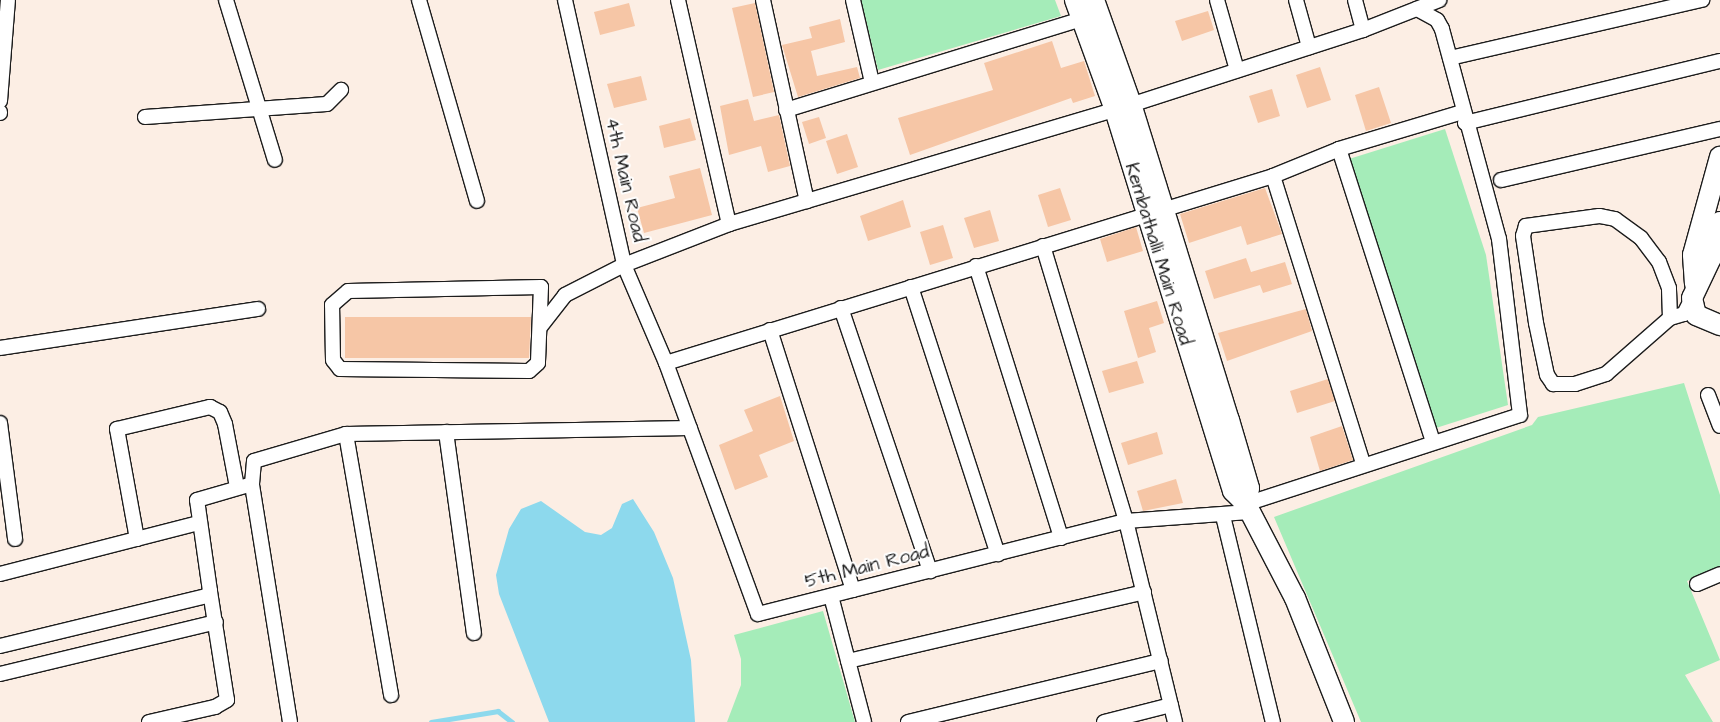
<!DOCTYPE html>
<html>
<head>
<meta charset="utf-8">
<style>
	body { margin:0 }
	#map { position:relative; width:1720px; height:722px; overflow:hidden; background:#fceee4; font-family:"Architects Daughter",sans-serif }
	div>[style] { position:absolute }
	.green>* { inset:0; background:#a5ecb9 }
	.water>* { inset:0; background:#8dd9ed }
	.stream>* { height:4.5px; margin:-2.25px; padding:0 2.25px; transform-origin:2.25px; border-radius:2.25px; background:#8dd9ed }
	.building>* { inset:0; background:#f6c6a6 }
	.roads { filter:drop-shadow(1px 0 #1c1c1c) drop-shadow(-1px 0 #1c1c1c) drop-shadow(0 1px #1c1c1c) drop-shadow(0 -1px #1c1c1c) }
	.street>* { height:14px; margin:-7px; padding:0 7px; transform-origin:7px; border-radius:7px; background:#fff }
	.secondary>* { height:20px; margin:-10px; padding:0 10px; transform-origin:10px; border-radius:10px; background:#fff }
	span { translate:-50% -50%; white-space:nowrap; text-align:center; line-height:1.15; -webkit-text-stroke:4px #fff; paint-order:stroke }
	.street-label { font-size:19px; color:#1c1c1c }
</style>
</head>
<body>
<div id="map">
	<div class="green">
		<div style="clip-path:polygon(861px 0,1055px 0,1061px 16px,878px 70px)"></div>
		<div style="clip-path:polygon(1445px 129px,1486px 255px,1508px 405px,1436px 428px,1349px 159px)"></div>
		<div style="clip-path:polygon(1684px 383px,1720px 495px,1720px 567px,1687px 581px,1720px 660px,1685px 675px,1713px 722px,1361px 722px,1274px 517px,1532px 425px,1538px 417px)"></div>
		<div style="clip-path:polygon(823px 611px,855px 722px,727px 722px,741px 685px,741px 659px,734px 635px)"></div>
	</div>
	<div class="water">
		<div style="clip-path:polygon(633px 499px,654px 532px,673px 578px,691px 660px,695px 722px,549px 722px,499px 594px,496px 575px,509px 529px,521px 509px,541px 501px,585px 532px,601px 535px,612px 528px,622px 504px)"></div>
	</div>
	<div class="stream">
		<div style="left:431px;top:722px;width:68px;rotate:-9.3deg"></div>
		<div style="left:498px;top:711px;width:18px;rotate:38deg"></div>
	</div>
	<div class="building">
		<div style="clip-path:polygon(629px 3px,635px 26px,600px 35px,594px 12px)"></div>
		<div style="clip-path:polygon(755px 3px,774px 92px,753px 97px,732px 8px)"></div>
		<div style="clip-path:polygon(1208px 11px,1214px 30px,1182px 41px,1175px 21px)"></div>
		<div style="clip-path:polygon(840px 19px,845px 42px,811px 51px,817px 76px,857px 67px,860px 78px,798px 97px,782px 45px,812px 38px,809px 27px)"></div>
		<div style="clip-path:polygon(1052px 41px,1061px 68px,1084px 61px,1095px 96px,1073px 103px,1071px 98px,910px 155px,898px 118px,993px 90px,984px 63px)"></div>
		<div style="clip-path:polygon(1320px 67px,1331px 100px,1307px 108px,1296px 75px)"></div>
		<div style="clip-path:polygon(641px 76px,647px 100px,614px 108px,607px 84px)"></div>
		<div style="clip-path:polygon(1379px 87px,1391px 123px,1366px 131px,1355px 95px)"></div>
		<div style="clip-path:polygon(1272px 89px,1280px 116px,1258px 123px,1249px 96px)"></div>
		<div style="clip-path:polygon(748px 99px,754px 121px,779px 115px,790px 166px,768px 172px,761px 146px,729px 155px,720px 106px)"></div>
		<div style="clip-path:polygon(819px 117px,826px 138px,809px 144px,802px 122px)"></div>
		<div style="clip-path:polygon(690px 118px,696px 140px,664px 148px,659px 126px)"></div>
		<div style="clip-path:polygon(847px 134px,858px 167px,837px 174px,826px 141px)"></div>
		<div style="clip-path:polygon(700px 168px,712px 215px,644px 233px,637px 208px,675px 198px,669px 176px)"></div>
		<div style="clip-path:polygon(1060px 188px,1071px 220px,1048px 227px,1038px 195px)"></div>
		<div style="clip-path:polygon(1265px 188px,1282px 234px,1247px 245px,1241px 226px,1189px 243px,1180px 214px)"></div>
		<div style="clip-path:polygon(903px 200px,911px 227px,868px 241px,860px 216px)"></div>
		<div style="clip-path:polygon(990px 210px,999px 241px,974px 248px,964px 218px)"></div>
		<div style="clip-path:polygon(943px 225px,953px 258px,930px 265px,920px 232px)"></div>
		<div style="clip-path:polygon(1136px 227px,1143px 251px,1107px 262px,1100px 239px)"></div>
		<div style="clip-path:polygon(1246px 258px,1251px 272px,1285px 262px,1292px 284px,1263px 293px,1260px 285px,1214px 299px,1205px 271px)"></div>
		<div style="clip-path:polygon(1157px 301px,1164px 323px,1149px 328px,1156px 352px,1138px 358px,1124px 311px)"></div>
		<div style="clip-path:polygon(1306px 309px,1312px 331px,1227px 361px,1218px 333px)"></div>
		<div style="clip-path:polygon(345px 317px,531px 317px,529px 358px,345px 358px)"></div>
		<div style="clip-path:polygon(1137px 361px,1144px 383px,1109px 393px,1102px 371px)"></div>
		<div style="clip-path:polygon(1328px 379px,1335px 401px,1297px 413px,1290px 391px)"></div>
		<div style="clip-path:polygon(780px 396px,794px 441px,759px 455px,768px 477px,735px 490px,719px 445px,753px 431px,744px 410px)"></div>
		<div style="clip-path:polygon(1342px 426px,1353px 460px,1320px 471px,1310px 437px)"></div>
		<div style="clip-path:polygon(1157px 432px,1163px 454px,1128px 465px,1121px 443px)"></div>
		<div style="clip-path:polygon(1176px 479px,1183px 503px,1143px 511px,1137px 491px)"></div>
	</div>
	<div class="roads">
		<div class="street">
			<div style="left:226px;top:0;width:167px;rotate:73deg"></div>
			<div style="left:419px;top:0;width:209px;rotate:73.9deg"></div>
			<div style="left:565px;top:0;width:271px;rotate:77.4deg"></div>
			<div style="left:624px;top:265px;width:107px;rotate:66.8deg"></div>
			<div style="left:666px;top:363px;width:267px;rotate:69.9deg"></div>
			<div style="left:758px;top:614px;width:380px;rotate:-14.2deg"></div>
			<div style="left:1126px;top:521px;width:123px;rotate:-4.2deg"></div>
			<div style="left:678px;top:0;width:230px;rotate:77.2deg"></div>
			<div style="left:763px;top:0;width:206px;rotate:77.7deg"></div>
			<div style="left:853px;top:0;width:84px;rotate:77deg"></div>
			<div style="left:1217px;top:0;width:73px;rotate:74.1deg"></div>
			<div style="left:1296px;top:0;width:49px;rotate:74.5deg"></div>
			<div style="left:1355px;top:0;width:31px;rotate:75deg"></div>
			<div style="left:1450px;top:58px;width:259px;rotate:-13deg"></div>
			<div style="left:0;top:101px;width:101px;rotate:-85.5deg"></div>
			<div style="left:786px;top:110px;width:309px;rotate:-17.1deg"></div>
			<div style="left:0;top:112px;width:1px;rotate:90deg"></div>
			<div style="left:145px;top:117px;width:182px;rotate:-4.1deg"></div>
			<div style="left:327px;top:104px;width:20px;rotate:-45deg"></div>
			<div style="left:1465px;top:123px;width:262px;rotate:-13.7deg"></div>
			<div style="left:1339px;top:149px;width:307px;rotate:72.2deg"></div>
			<div style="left:1273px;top:176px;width:301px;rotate:72.6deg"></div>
			<div style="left:1501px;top:180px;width:225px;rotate:-13.1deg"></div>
			<div style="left:1043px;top:246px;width:287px;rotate:73.2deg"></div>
			<div style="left:1126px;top:521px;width:207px;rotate:76.3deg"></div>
			<div style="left:976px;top:266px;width:285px;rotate:72.6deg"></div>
			<div style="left:541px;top:287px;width:76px;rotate:92.3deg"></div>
			<div style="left:538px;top:363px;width:12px;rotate:138deg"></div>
			<div style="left:529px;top:371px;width:189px;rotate:-179.4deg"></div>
			<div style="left:340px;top:369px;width:11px;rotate:-128deg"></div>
			<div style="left:333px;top:360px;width:55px;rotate:-91deg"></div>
			<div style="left:332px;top:305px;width:21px;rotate:-41deg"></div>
			<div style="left:348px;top:291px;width:193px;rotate:-1.2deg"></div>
			<div style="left:911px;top:287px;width:281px;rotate:72deg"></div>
			<div style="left:841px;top:308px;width:278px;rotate:71.3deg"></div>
			<div style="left:1670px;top:318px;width:30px;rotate:-92deg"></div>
			<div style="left:1669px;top:288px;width:28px;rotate:-111deg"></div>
			<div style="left:1659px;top:262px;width:30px;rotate:-127deg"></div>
			<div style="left:1641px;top:238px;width:32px;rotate:-144deg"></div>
			<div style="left:1615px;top:219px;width:16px;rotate:-169deg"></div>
			<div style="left:1599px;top:216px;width:74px;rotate:172.2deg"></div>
			<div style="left:1526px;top:226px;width:10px;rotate:107deg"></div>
			<div style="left:1523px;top:236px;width:88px;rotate:81.5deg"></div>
			<div style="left:1536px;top:323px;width:53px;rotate:78.1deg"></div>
			<div style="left:1547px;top:375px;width:11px;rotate:56deg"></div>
			<div style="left:1553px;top:384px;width:22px"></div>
			<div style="left:1575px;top:384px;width:33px;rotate:-18deg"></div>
			<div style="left:1606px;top:374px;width:85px;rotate:-41.2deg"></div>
			<div style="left:1670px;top:318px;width:15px;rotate:-16deg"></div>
			<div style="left:1684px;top:314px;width:18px;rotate:-63deg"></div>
			<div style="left:541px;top:326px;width:39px;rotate:-52deg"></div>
			<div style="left:565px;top:295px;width:66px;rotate:-27deg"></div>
			<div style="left:624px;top:265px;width:113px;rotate:-21.3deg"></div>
			<div style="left:729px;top:224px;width:402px;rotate:-16.5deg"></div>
			<div style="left:1115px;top:110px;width:261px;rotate:-17.9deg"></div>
			<div style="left:1363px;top:30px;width:82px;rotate:-21.5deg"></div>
			<div style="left:770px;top:330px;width:273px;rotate:72.3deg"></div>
			<div style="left:0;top:348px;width:261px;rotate:-8.6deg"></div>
			<div style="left:666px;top:363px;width:635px;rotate:-17.12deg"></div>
			<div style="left:1273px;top:176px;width:71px;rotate:-22.2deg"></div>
			<div style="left:1339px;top:149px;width:128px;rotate:-16.7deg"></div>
			<div style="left:1708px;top:395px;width:33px;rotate:69deg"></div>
			<div style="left:0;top:423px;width:117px;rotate:82.6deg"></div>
			<div style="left:446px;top:432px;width:203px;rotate:82.1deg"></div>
			<div style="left:346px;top:434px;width:265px;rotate:80.2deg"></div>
			<div style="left:1246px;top:504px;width:288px;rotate:-18deg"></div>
			<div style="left:1520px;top:415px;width:177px;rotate:-96.8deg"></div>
			<div style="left:1499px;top:239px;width:218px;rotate:-105.2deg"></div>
			<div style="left:1442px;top:29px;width:10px;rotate:-119deg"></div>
			<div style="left:1437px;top:20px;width:23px;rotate:-151deg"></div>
			<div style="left:1223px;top:516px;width:212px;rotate:76.4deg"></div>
			<div style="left:137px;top:539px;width:112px;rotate:-100.3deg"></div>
			<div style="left:117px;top:429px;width:96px;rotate:-13.3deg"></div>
			<div style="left:210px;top:407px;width:11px;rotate:27deg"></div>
			<div style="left:220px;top:412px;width:13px;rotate:67deg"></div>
			<div style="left:225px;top:424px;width:64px;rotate:79.2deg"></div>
			<div style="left:0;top:574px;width:204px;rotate:-14.4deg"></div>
			<div style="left:1697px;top:584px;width:25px;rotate:-23deg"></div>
			<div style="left:831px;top:596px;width:130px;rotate:75.3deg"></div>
			<div style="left:0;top:646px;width:213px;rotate:-13.6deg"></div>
			<div style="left:207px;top:596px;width:6px;rotate:-59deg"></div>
			<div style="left:210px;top:591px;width:92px;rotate:-98.1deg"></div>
			<div style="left:197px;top:500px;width:57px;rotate:-16.2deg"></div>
			<div style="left:848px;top:661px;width:304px;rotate:-13.1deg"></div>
			<div style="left:0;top:674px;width:222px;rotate:-13.5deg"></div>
			<div style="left:149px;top:722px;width:68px;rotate:-12.8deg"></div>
			<div style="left:215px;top:707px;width:14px;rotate:-30deg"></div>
			<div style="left:227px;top:700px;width:110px;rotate:-98.9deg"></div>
			<div style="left:290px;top:722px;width:241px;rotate:-99.1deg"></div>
			<div style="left:252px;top:484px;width:23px;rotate:-85deg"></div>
			<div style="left:254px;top:461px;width:96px;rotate:-16.4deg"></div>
			<div style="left:346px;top:434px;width:344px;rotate:-1deg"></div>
			<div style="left:908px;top:722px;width:260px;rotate:-13.6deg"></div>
			<div style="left:1104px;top:722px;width:69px;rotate:-14.2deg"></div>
		</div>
		<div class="secondary">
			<div style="left:1075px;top:0;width:117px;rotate:70deg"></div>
			<div style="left:1115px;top:110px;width:399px;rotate:72.8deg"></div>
			<div style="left:1233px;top:491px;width:18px;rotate:45deg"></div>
			<div style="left:1246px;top:504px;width:106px;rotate:62.5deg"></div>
			<div style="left:1295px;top:598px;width:133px;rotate:68.4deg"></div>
			<div style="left:1094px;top:0;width:110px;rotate:70.4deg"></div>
			<div style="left:1131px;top:104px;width:331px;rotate:72.8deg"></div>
			<div style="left:1229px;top:420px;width:71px;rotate:73.6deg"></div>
			<div style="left:1249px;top:488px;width:16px;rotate:101deg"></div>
			<div style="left:1720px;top:222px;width:37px;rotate:104deg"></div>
			<div style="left:1711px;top:258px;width:44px;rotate:115.4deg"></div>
			<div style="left:1692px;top:298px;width:17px;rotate:77deg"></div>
			<div style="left:1696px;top:315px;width:26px;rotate:23deg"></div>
			<div style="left:1695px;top:284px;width:29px;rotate:-94deg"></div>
			<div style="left:1693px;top:255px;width:102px;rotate:-74.6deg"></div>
		</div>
	</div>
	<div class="street-label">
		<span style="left:625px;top:180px;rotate:77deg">4th Main Road</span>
		<span style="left:1158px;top:254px;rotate:73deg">Kembathalli Main Road</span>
		<span style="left:867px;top:567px;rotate:-14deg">5th Main Road</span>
	</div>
</div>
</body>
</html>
